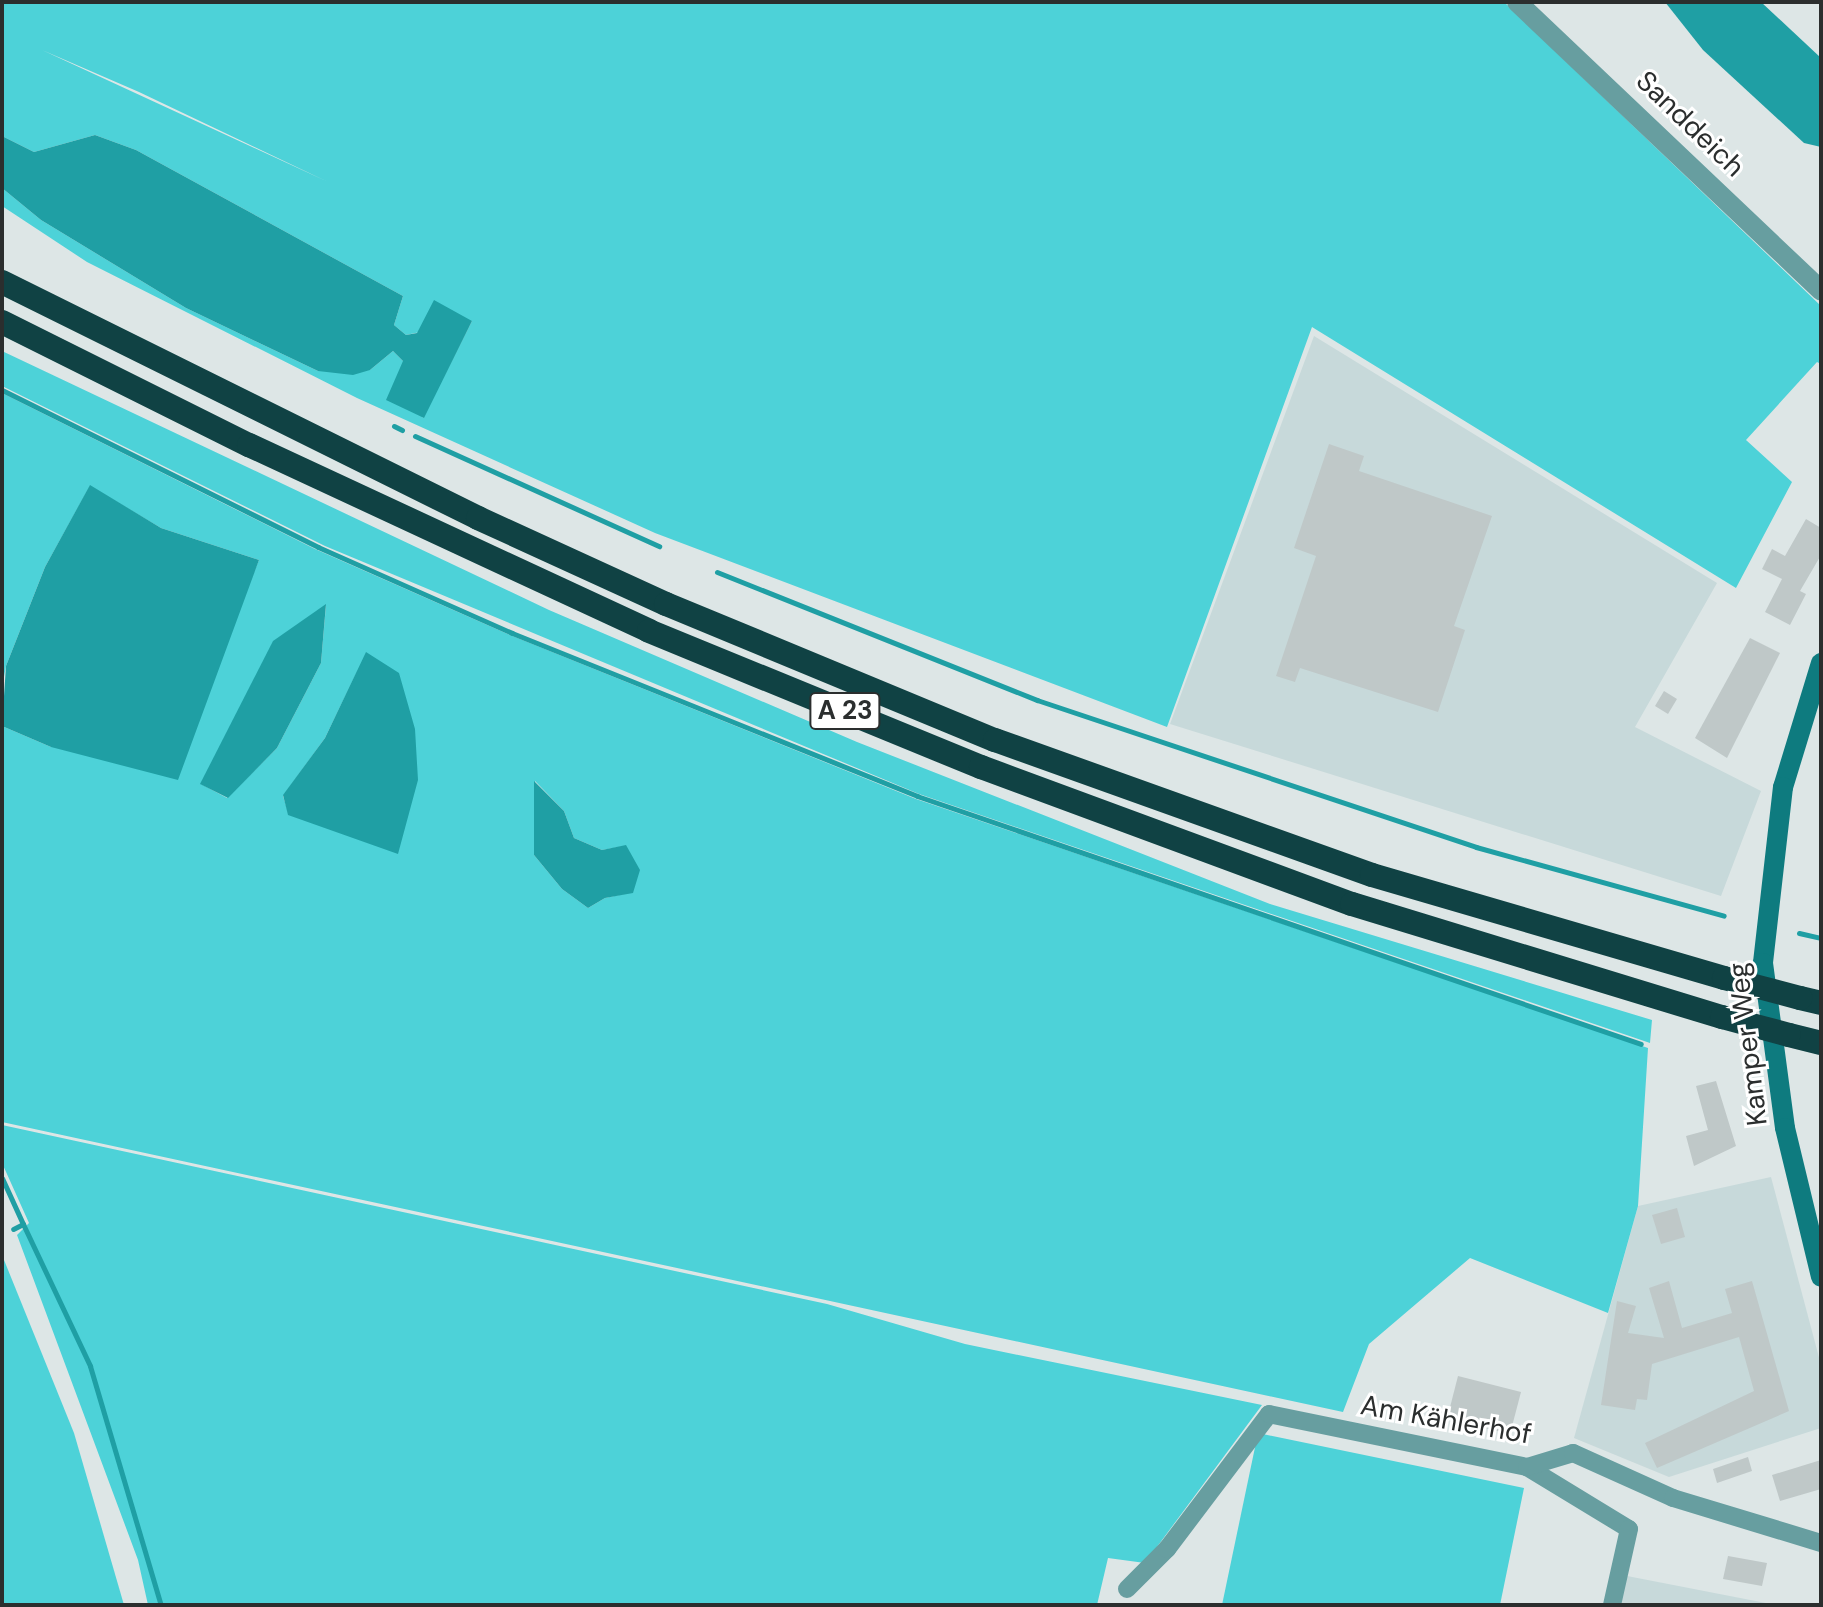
<!DOCTYPE html>
<html>
<head>
<meta charset="utf-8">
<style>
	body { margin:0 }
	#map { position:relative; width:1823px; height:1607px; overflow:hidden; background:#dde6e6; font-family:"DM Sans",sans-serif }
	div>[style] { position:absolute }
	.built>* { inset:0; background:#c7d9da }
	.green>* { inset:0; background:#4dd2d8 }
	.water>* { inset:0; background:#1f9fa4 }
	.stream>* { height:5px; margin:-2.5px; padding:0 2.5px; transform-origin:2.5px; border-radius:2.5px; background:#1f9fa4 }
	.building>* { inset:0; background:#bfc8c8 }
	.minor>* { height:18px; margin:-9px; padding:0 9px; transform-origin:9px; border-radius:9px; background:#679ea0 }
	.tertiary>* { height:20px; margin:-10px; padding:0 10px; transform-origin:10px; border-radius:10px; background:#679ea0 }
	.secondary>* { height:20px; margin:-10px; padding:0 10px; transform-origin:10px; border-radius:10px; background:#0e7b7f }
	.motorway>* { height:24px; margin:-12px; padding:0 12px; transform-origin:12px; border-radius:12px; background:#104244 }
	.motorway-bridge>* { height:24px; margin:-12px; padding:0 12px; transform-origin:12px; border-radius:12px; background:#104244 }
	span { translate:-50% -50%; white-space:nowrap; text-align:center; line-height:1.15; -webkit-text-stroke:6px #fff; paint-order:stroke }
	.shield-label span { padding:2px 6px; background:#fff; border:2px solid; border-radius:6px; -webkit-text-stroke-width:0 }
	.shield-label { font-size:26px; color:#2b2e2e; font-weight:700 }
	.street-label { font-size:28px; color:#2b2e2e }
	.frame { position:absolute; inset:0; border:4px solid #2b2e2e; pointer-events:none }
</style>
</head>
<body>
<div id="map">
	<div class="built">
		<div style="clip-path:polygon(1314px 336px,1717px 583px,1635px 727px,1761px 791px,1721px 896px,1170px 724px)"></div>
		<div style="clip-path:polygon(1771px 1177px,1821px 1365px,1821px 1428px,1669px 1477px,1574px 1438px,1638px 1206px)"></div>
		<div style="clip-path:polygon(1622px 1575px,1776px 1605px,1616px 1605px)"></div>
	</div>
	<div class="green">
		<div style="clip-path:polygon(evenodd,2px 2px,1504px 2px,1821px 306px,1821px 364px,1817px 362px,1746px 440px,1792px 482px,1736px 588px,1312px 327px,1167px 727px,655px 533px,357px 398px,87px 262px,2px 206px,2px 188px,41px 220px,186px 308px,318px 371px,370px 370px,393px 351px,403px 361px,423px 418px,472px 321px,406px 335px,394px 325px,403px 296px,136px 150px,95px 135px,34px 152px,2px 136px,2px 2px,42px 50px,139px 92px,326px 181px,42px 50px)"></div>
		<div style="clip-path:polygon(2px 351px,549px 610px,857px 742px,1270px 904px,1652px 1020px,1650px 1043px,919px 794px,325px 546px,2px 386px)"></div>
		<div style="clip-path:polygon(evenodd,2px 393px,315px 549px,510px 635px,916px 799px,1648px 1048px,1638px 1206px,1608px 1313px,1470px 1258px,1369px 1344px,1343px 1412px,2px 1122px,2px 726px,51px 747px,227px 637px,259px 560px,161px 528px,90px 486px,45px 567px,6px 666px,2px 688px,2px 393px,326px 605px,321px 663px,277px 748px,227px 798px,201px 784px,219px 749px,326px 605px,2px 393px,366px 653px,289px 815px,283px 796px,325px 738px,366px 653px,2px 393px,535px 781px,564px 811px,574px 838px,602px 850px,625px 846px,633px 892px,605px 898px,588px 908px,562px 889px,534px 855px,535px 781px)"></div>
		<div style="clip-path:polygon(2px 1125px,827px 1304px,965px 1344px,1262px 1405px,1145px 1563px,1108px 1558px,1097px 1605px,148px 1605px,138px 1560px,17px 1235px,29px 1223px,2px 1163px)"></div>
		<div style="clip-path:polygon(2px 1255px,74px 1433px,124px 1605px,2px 1604px)"></div>
		<div style="clip-path:polygon(1258px 1433px,1524px 1488px,1500px 1605px,1222px 1605px)"></div>
	</div>
	<div class="water">
		<div style="clip-path:polygon(1665px 2px,1761px 2px,1821px 58px,1821px 147px,1804px 143px,1703px 50px)"></div>
		<div style="clip-path:polygon(95px 135px,136px 150px,403px 296px,394px 325px,406px 335px,417px 333px,434px 300px,472px 321px,424px 418px,386px 400px,403px 361px,393px 351px,370px 370px,353px 375px,318px 371px,186px 308px,41px 220px,2px 188px,2px 136px,34px 152px)"></div>
		<div style="clip-path:polygon(90px 485px,161px 528px,259px 560px,178px 780px,51px 747px,2px 726px,6px 666px,45px 567px)"></div>
		<div style="clip-path:polygon(326px 604px,321px 663px,277px 748px,228px 798px,200px 784px,273px 641px)"></div>
		<div style="clip-path:polygon(366px 652px,399px 673px,415px 729px,418px 780px,398px 854px,288px 815px,283px 795px,325px 738px)"></div>
		<div style="clip-path:polygon(534px 781px,564px 811px,574px 838px,602px 850px,626px 845px,640px 870px,633px 893px,605px 898px,588px 908px,562px 889px,534px 855px)"></div>
	</div>
	<div class="stream">
		<div style="left:2px;top:390px;width:353px;rotate:26.4deg"></div>
		<div style="left:318px;top:547px;width:212px;rotate:23.9deg"></div>
		<div style="left:512px;top:633px;width:437px;rotate:21.9deg"></div>
		<div style="left:917px;top:796px;width:765px;rotate:18.91deg"></div>
		<div style="left:394px;top:426px;width:9px;rotate:27deg"></div>
		<div style="left:415px;top:436px;width:268px;rotate:24.3deg"></div>
		<div style="left:717px;top:572px;width:345px;rotate:21.8deg"></div>
		<div style="left:1037px;top:700px;width:463px;rotate:18.5deg"></div>
		<div style="left:1476px;top:847px;width:257px;rotate:15.5deg"></div>
		<div style="left:1799px;top:933px;width:23px;rotate:13deg"></div>
		<div style="left:2px;top:1178px;width:51px;rotate:65.5deg"></div>
		<div style="left:23px;top:1224px;width:11px;rotate:153deg"></div>
		<div style="left:23px;top:1224px;width:157px;rotate:64.7deg"></div>
		<div style="left:90px;top:1366px;width:249px;rotate:73.5deg"></div>
	</div>
	<div class="building">
		<div style="clip-path:polygon(1329px 444px,1364px 456px,1359px 471px,1492px 516px,1454px 626px,1465px 630px,1438px 712px,1300px 668px,1295px 682px,1276px 676px,1316px 556px,1294px 548px)"></div>
		<div style="clip-path:polygon(1806px 519px,1821px 528px,1821px 555px,1800px 591px,1806px 594px,1790px 625px,1765px 612px,1782px 579px,1762px 569px,1772px 549px,1785px 556px)"></div>
		<div style="clip-path:polygon(1750px 638px,1780px 653px,1727px 758px,1695px 738px)"></div>
		<div style="clip-path:polygon(1664px 691px,1677px 699px,1668px 714px,1655px 706px)"></div>
		<div style="clip-path:polygon(1716px 1081px,1736px 1146px,1694px 1166px,1686px 1136px,1708px 1130px,1696px 1086px)"></div>
		<div style="clip-path:polygon(1677px 1208px,1685px 1237px,1661px 1244px,1652px 1215px)"></div>
		<div style="clip-path:polygon(1669px 1281px,1682px 1328px,1732px 1313px,1725px 1289px,1752px 1281px,1789px 1411px,1657px 1468px,1645px 1443px,1754px 1391px,1739px 1337px,1652px 1364px,1647px 1400px,1637px 1399px,1635px 1410px,1601px 1405px,1617px 1301px,1636px 1306px,1628px 1333px,1664px 1338px,1649px 1288px)"></div>
		<div style="clip-path:polygon(1458px 1376px,1521px 1392px,1510px 1434px,1447px 1419px)"></div>
		<div style="clip-path:polygon(1748px 1457px,1752px 1471px,1717px 1483px,1713px 1469px)"></div>
		<div style="clip-path:polygon(1821px 1460px,1821px 1489px,1780px 1501px,1772px 1475px)"></div>
		<div style="clip-path:polygon(1728px 1556px,1767px 1563px,1762px 1586px,1723px 1579px)"></div>
	</div>
	<div class="minor">
		<div style="left:1527px;top:1467px;width:119px;rotate:31.3deg"></div>
		<div style="left:1629px;top:1529px;width:78px;rotate:102.6deg"></div>
		<div style="left:1127px;top:1589px;width:57px;rotate:-45deg"></div>
		<div style="left:1167px;top:1549px;width:169px;rotate:-52.9deg"></div>
		<div style="left:1269px;top:1414px;width:263px;rotate:11.6deg"></div>
		<div style="left:1527px;top:1467px;width:48px;rotate:-16.9deg"></div>
		<div style="left:1573px;top:1453px;width:110px;rotate:24.2deg"></div>
		<div style="left:1673px;top:1498px;width:155px;rotate:16.9deg"></div>
	</div>
	<div class="tertiary">
		<div style="left:1517px;top:2px;width:419px;rotate:43.5deg"></div>
	</div>
	<div class="secondary">
		<div style="left:1821px;top:663px;width:130px;rotate:107deg"></div>
		<div style="left:1783px;top:787px;width:177px;rotate:96.5deg"></div>
		<div style="left:1763px;top:963px;width:166px;rotate:82.4deg"></div>
		<div style="left:1785px;top:1128px;width:153px;rotate:76.4deg"></div>
	</div>
	<div class="motorway">
		<div style="left:2px;top:282px;width:531px;rotate:26.37deg"></div>
		<div style="left:478px;top:518px;width:207px;rotate:24.6deg"></div>
		<div style="left:666px;top:604px;width:356px;rotate:22.5deg"></div>
		<div style="left:995px;top:740px;width:400px;rotate:19.7deg"></div>
		<div style="left:1372px;top:875px;width:367px;rotate:16.3deg"></div>
		<div style="left:2px;top:322px;width:276px;rotate:26.5deg"></div>
		<div style="left:249px;top:445px;width:441px;rotate:24.9deg"></div>
		<div style="left:649px;top:631px;width:359px;rotate:22.3deg"></div>
		<div style="left:981px;top:767px;width:395px;rotate:20.3deg"></div>
		<div style="left:1352px;top:904px;width:387px;rotate:17deg"></div>
		<div style="left:1800px;top:998px;width:22px;rotate:13deg"></div>
		<div style="left:1789px;top:1035px;width:33px;rotate:14deg"></div>
	</div>
	<div class="motorway-bridge">
		<div style="left:1724px;top:978px;width:79px;rotate:14.7deg"></div>
		<div style="left:1722px;top:1017px;width:69px;rotate:15deg"></div>
	</div>
	<div class="shield-label">
		<span style="left:845px;top:711px">A 23</span>
	</div>
	<div class="street-label">
		<span style="left:1690px;top:124px;rotate:44deg">Sanddeich</span>
		<span style="left:1748px;top:1044px;rotate:-97deg">Kamper Weg</span>
		<span style="left:1446px;top:1420px;rotate:10deg">Am Kählerhof</span>
	</div>
	<div class="frame"></div>
</div>
</body>
</html>
